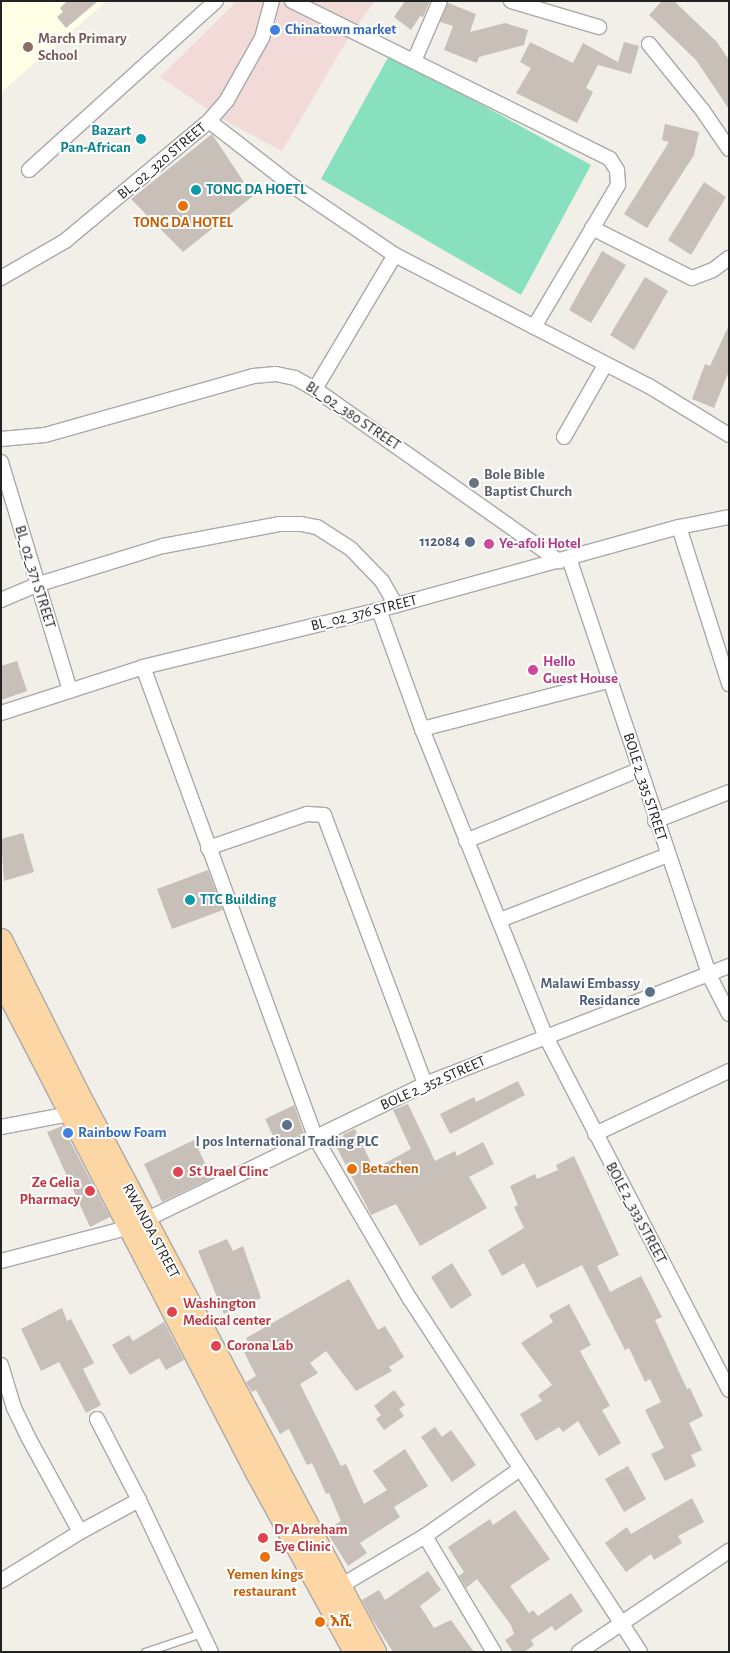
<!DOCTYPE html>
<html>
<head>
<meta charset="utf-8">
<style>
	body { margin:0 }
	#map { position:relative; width:730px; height:1653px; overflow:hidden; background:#f2efe9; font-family:"Alegreya Sans","Noto Sans Ethiopic",sans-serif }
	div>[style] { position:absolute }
	.commercial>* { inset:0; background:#f2dad9 }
	.education>* { inset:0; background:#ffffe5 }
	.pitch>* { inset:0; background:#88e0be }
	.building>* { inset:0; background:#c7bfb8 }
	.roads { filter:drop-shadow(1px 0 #a9a9a9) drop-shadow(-1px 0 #a9a9a9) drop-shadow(0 1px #a9a9a9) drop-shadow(0 -1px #a9a9a9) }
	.service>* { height:7px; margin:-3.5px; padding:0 3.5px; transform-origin:3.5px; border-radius:3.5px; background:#fff }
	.minor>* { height:14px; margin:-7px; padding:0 7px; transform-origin:7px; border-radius:7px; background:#fff }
	.primary>* { height:22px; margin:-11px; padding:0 11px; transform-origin:11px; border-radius:11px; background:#fcd6a4 }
	.dots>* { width:14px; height:14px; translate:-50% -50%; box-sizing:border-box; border:2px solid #fff; border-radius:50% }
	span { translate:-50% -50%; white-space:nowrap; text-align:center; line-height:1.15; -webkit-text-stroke:4px #fff; paint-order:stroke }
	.shop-label { font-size:15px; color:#366cbe; font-weight:700 }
	.left { translate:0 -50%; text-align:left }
	.education-label { font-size:15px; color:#785e54; font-weight:700 }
	.culture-label { font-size:15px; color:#0d838f; font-weight:700 }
	.right { translate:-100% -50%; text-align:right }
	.street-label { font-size:15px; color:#222 }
	.food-label { font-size:15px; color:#c56008; font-weight:700 }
	.worship-label { font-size:15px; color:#5b616d; font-weight:700 }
	.service-label { font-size:15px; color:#4e5e75; font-weight:700 }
	.hotel-label { font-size:15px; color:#b23c85; font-weight:700 }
	.health-label { font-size:15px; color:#be3a42; font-weight:700 }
	.frame { position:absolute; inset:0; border:2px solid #222; pointer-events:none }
</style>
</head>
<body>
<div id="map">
	<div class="commercial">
		<div style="clip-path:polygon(237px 1px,375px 1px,350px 35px,282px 151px,222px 119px,160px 77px)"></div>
	</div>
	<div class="education">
		<div style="clip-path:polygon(1px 1px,107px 1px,1px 92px)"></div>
	</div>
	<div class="pitch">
		<div style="clip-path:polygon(390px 54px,591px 165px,521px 295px,321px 179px)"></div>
	</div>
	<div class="building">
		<div style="clip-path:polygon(67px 1px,98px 1px,66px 28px,57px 17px,63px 12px,60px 8px)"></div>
		<div style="clip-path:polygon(405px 1px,430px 1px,423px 17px,420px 16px,411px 30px,394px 17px)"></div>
		<div style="clip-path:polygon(662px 1px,674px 1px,717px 42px,729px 60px,729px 109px,696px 60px,649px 15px)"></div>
		<div style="clip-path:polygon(448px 3px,476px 14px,470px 32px,505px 23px,528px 30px,524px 45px,479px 57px,477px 63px,444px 50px,453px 26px,440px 22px)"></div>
		<div style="clip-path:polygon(530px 42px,573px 63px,583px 43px,618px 62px,624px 42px,639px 46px,631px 74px,598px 65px,586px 88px,593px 92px,577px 123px,516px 93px,531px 68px,520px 62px)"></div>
		<div style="clip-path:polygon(665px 124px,699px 132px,694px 155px,647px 228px,624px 214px,669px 142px,662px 140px)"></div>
		<div style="clip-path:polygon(212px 134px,253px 196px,183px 252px,131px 199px)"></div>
		<div style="clip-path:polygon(704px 182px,726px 197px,691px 255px,668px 240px)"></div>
		<div style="clip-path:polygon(602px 251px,626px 265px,591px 323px,569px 310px)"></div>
		<div style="clip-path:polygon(645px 277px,668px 291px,634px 350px,610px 335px)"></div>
		<div style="clip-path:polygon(729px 325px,729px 371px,714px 408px,692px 399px,705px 364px,710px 366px)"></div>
		<div style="clip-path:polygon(17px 661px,27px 691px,1px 700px,1px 666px)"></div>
		<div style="clip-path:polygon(23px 833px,34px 872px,4px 881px,1px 839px)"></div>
		<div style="clip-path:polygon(208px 870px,223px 910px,172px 929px,157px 889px)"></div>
		<div style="clip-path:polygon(518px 1081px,525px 1095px,450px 1134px,440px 1114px,474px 1097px,476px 1102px)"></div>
		<div style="clip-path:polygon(408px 1104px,435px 1161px,455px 1151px,457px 1156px,483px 1142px,494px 1164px,469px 1177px,487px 1208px,420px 1246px,396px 1204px,371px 1215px,337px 1148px,344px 1134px,355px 1129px,374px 1169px,411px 1149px,393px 1110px)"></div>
		<div style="clip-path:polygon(294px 1105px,304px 1133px,278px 1146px,265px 1119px)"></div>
		<div style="clip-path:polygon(62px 1126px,110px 1217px,90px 1227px,47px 1132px)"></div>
		<div style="clip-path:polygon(194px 1140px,212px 1178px,162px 1202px,144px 1164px)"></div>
		<div style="clip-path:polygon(574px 1156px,619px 1255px,597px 1266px,610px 1292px,641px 1276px,662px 1317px,655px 1320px,687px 1389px,690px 1388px,703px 1416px,689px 1423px,702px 1450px,691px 1455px,696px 1466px,665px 1481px,651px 1454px,664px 1448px,645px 1410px,661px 1402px,650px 1379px,645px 1382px,629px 1348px,625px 1350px,582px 1265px,537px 1288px,524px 1263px,502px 1276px,488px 1250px,524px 1228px,514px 1207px,518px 1205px,510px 1186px,535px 1174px,537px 1179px,558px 1170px,556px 1165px)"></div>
		<div style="clip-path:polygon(227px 1239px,233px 1251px,243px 1246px,261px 1298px,224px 1314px,198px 1251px)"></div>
		<div style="clip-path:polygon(452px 1263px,472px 1295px,451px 1309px,431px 1277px)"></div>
		<div style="clip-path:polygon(349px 1279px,378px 1330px,385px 1326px,404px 1357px,389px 1367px,392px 1371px,356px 1391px,326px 1351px,310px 1363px,318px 1373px,300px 1384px,341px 1466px,346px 1464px,364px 1504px,387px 1490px,373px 1471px,405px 1449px,428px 1486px,394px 1507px,400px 1517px,360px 1543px,367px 1553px,348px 1566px,326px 1531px,341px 1521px,329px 1493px,326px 1494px,312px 1463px,307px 1465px,289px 1429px,280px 1434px,256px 1390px,252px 1392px,246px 1382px,256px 1376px,241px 1346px,248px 1342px,246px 1338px)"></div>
		<div style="clip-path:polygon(569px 1304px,591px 1345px,580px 1351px,610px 1406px,602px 1410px,621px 1443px,599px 1456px,578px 1421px,563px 1432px,559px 1427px,536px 1441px,520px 1414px,542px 1401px,538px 1395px,552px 1385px,521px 1343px,553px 1322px,549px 1315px)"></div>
		<div style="clip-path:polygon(62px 1308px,67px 1321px,71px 1319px,94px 1363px,83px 1369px,101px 1405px,86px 1413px,59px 1362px,41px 1371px,21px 1329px)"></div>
		<div style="clip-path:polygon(164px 1322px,184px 1360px,166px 1370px,159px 1358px,130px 1375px,112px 1345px,129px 1335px,133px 1341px)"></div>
		<div style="clip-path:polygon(394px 1390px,405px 1405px,399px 1409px,404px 1416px,384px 1430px,376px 1419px,381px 1415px,374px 1406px)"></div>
		<div style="clip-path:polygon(435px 1427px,442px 1437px,451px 1430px,476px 1465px,452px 1482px,421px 1437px)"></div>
		<div style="clip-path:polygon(628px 1466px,646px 1499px,624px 1512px,605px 1479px)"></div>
		<div style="clip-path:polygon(692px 1498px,704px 1522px,678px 1536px,682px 1543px,654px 1560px,651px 1554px,626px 1572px,605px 1543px,627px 1527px,631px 1534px)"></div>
		<div style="clip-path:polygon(515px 1510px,550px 1559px,510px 1586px,529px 1613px,533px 1610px,538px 1616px,571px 1593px,583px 1611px,555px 1631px,552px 1626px,531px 1640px,534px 1645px,524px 1652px,513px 1652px,505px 1640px,514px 1634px,511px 1625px,477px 1579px,466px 1588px,459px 1576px,464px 1572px,448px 1547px,490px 1519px,493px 1525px)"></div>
		<div style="clip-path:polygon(428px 1571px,441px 1590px,420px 1606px,434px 1628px,451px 1620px,474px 1652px,393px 1652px,372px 1619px,362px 1600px,379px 1590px,385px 1600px)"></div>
	</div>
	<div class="roads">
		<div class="service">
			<div style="left:145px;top:1652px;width:59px;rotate:-18.7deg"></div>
		</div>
		<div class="minor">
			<div style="left:292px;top:1px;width:355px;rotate:26.4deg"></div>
			<div style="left:610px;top:159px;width:13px;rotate:58deg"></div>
			<div style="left:617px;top:170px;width:15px;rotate:86deg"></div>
			<div style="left:618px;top:185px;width:165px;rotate:120.6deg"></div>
			<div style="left:511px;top:1px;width:92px;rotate:16.5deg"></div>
			<div style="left:649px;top:44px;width:86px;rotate:51.1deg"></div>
			<div style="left:703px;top:111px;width:46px;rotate:55.6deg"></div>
			<div style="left:414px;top:61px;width:65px;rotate:-66.6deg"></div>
			<div style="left:209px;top:121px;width:103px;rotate:37.9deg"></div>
			<div style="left:290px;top:184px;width:127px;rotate:34.1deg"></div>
			<div style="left:395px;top:255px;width:286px;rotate:27.3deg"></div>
			<div style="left:649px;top:386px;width:94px;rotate:31.5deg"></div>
			<div style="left:29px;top:170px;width:252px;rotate:-42.1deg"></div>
			<div style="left:592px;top:228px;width:112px;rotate:26.6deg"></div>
			<div style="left:692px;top:278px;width:22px;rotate:-21deg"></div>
			<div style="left:713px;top:270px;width:20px;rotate:-37deg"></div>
			<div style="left:1px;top:278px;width:74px;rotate:-30deg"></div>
			<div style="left:65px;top:241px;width:187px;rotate:-39.8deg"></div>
			<div style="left:209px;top:121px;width:28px;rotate:-49deg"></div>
			<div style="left:227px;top:100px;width:71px;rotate:-60.6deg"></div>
			<div style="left:262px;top:38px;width:38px;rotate:-75deg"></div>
			<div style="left:315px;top:389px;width:156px;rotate:-59.2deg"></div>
			<div style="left:564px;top:437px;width:83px;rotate:-60.3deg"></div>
			<div style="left:1px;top:439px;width:44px;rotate:-5.2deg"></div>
			<div style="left:45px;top:435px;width:216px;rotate:-15.8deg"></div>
			<div style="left:253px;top:376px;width:23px;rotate:-5deg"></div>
			<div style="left:276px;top:374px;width:19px;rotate:12deg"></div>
			<div style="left:295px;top:378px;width:23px;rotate:29deg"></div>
			<div style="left:315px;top:389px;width:299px;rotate:35.2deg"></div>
			<div style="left:1px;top:462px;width:239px;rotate:73.2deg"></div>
			<div style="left:679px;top:527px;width:165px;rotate:72.3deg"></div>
			<div style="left:569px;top:558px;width:440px;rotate:71.4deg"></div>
			<div style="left:709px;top:975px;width:44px;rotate:62.9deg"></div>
			<div style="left:1px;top:600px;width:38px;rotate:-23deg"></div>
			<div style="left:36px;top:585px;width:133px;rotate:-17.1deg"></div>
			<div style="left:163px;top:546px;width:118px;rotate:-10.7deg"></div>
			<div style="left:279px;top:524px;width:22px"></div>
			<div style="left:301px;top:524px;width:16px;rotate:11deg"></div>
			<div style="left:317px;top:527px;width:40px;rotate:32.9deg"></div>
			<div style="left:351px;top:549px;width:45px;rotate:45.9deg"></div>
			<div style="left:382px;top:581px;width:28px;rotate:60deg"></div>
			<div style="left:379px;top:610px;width:127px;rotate:70.1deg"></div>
			<div style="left:422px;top:729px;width:330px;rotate:68.1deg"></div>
			<div style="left:545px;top:1035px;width:400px;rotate:62.6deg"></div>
			<div style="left:143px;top:667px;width:503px;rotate:69.87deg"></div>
			<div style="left:316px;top:1139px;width:186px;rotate:59.6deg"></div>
			<div style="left:410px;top:1299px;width:421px;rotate:56.9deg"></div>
			<div style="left:1px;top:713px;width:149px;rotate:-17.9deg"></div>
			<div style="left:143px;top:667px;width:243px;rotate:-13.6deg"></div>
			<div style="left:379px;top:610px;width:311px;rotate:-15.5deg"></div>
			<div style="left:679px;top:527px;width:51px;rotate:-11.3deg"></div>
			<div style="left:422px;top:729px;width:195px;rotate:-14.5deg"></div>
			<div style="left:655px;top:821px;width:79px;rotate:-21.4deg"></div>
			<div style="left:466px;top:841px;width:186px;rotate:-22.4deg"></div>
			<div style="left:208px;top:848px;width:105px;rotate:-19deg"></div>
			<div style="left:307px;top:814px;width:17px;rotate:3deg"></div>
			<div style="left:324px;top:815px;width:287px;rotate:69.4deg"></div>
			<div style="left:500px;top:920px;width:180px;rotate:-21.2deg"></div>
			<div style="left:1px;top:1127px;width:69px;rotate:-10.8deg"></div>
			<div style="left:595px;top:1134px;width:148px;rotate:-25.2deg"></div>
			<div style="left:1px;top:1261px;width:134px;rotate:-14.7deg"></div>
			<div style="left:131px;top:1227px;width:327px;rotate:-25.9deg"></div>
			<div style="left:425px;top:1084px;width:326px;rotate:-21.2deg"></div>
			<div style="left:1px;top:1365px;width:45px;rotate:73.2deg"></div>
			<div style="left:14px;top:1408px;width:32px;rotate:64deg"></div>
			<div style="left:28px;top:1437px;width:108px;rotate:61.3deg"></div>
			<div style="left:97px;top:1419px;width:91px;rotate:62.6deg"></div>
			<div style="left:425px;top:1536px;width:135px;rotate:59.3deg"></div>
			<div style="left:1px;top:1581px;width:93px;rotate:-31.8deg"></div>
			<div style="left:80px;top:1532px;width:67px;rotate:-28.5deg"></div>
			<div style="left:139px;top:1500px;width:168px;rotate:64.7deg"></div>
			<div style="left:339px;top:1587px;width:100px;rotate:-30.7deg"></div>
			<div style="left:425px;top:1536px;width:116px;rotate:-35.2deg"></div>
			<div style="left:579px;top:1652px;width:181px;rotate:-34deg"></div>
		</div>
		<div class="primary">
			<div style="left:1px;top:940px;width:182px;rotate:63.3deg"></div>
			<div style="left:83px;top:1103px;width:622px;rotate:61.99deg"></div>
			<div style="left:1px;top:979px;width:554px;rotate:62.6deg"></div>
			<div style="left:256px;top:1471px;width:206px;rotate:61.3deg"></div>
		</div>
	</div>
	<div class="dots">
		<div style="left:275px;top:30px;background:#3f7fe0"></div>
		<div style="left:28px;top:47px;background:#8d6e63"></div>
		<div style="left:141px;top:139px;background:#0f9aa8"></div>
		<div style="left:196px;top:190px;background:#0f9aa8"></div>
		<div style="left:183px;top:206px;background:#e8710a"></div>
		<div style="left:474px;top:483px;background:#6b7280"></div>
		<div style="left:470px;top:542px;background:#5c6f8a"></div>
		<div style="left:489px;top:544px;background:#d1479c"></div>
		<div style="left:533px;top:670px;background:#d1479c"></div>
		<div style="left:190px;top:900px;background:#0f9aa8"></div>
		<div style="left:650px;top:992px;background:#5c6f8a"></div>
		<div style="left:287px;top:1125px;background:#5c6f8a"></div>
		<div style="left:68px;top:1133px;background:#3f7fe0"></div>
		<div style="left:352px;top:1169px;background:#e8710a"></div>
		<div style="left:178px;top:1172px;background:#e0444e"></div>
		<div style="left:90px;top:1191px;background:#e0444e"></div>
		<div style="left:172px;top:1312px;background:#e0444e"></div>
		<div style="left:216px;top:1346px;background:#e0444e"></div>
		<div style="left:263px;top:1538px;background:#e0444e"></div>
		<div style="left:265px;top:1557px;background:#e8710a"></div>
		<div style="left:320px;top:1622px;background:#e8710a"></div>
	</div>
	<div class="shop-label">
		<span class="left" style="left:285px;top:30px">Chinatown market</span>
		<span class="left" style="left:78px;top:1133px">Rainbow Foam</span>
	</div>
	<div class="education-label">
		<span class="left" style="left:38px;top:47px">March Primary<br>School</span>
	</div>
	<div class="culture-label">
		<span class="right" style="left:131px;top:139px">Bazart<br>Pan-African</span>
		<span class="left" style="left:206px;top:190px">TONG DA HOETL</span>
		<span class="left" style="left:200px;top:900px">TTC Building</span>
	</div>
	<div class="street-label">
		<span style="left:162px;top:161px;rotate:-40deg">BL_02_320 STREET</span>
		<span style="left:353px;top:416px;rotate:34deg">BL_02_380 STREET</span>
		<span style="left:35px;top:577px;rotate:73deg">BL_02_371 STREET</span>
		<span style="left:364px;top:613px;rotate:-14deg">BL_02_376 STREET</span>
		<span style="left:645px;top:787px;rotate:72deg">BOLE 2_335 STREET</span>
		<span style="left:433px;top:1083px;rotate:-24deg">BOLE 2_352 STREET</span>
		<span style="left:636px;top:1213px;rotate:62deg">BOLE 2_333 STREET</span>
		<span style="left:151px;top:1231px;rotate:62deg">RWANDA STREET</span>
	</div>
	<div class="food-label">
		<span style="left:183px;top:223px">TONG DA HOTEL</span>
		<span class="left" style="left:362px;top:1169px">Betachen</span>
		<span style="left:265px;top:1583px">Yemen kings<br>restaurant</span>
		<span class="left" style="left:330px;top:1622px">እሺ</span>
	</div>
	<div class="worship-label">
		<span class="left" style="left:484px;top:483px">Bole Bible<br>Baptist Church</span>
	</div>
	<div class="service-label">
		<span class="right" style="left:460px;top:542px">112084</span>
		<span class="right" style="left:640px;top:992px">Malawi Embassy<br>Residance</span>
		<span style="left:287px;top:1142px">I pos International Trading PLC</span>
	</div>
	<div class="hotel-label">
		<span class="left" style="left:499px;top:544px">Ye-afoli Hotel</span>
		<span class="left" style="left:543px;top:670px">Hello<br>Guest House</span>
	</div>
	<div class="health-label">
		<span class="left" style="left:189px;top:1172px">St Urael Clinc</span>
		<span class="right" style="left:80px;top:1191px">Ze Gelia<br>Pharmacy</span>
		<span class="left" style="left:183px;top:1312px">Washington<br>Medical center</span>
		<span class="left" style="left:227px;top:1346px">Corona Lab</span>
		<span class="left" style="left:274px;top:1538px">Dr Abreham<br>Eye Clinic</span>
	</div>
	<div class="frame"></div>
</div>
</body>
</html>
